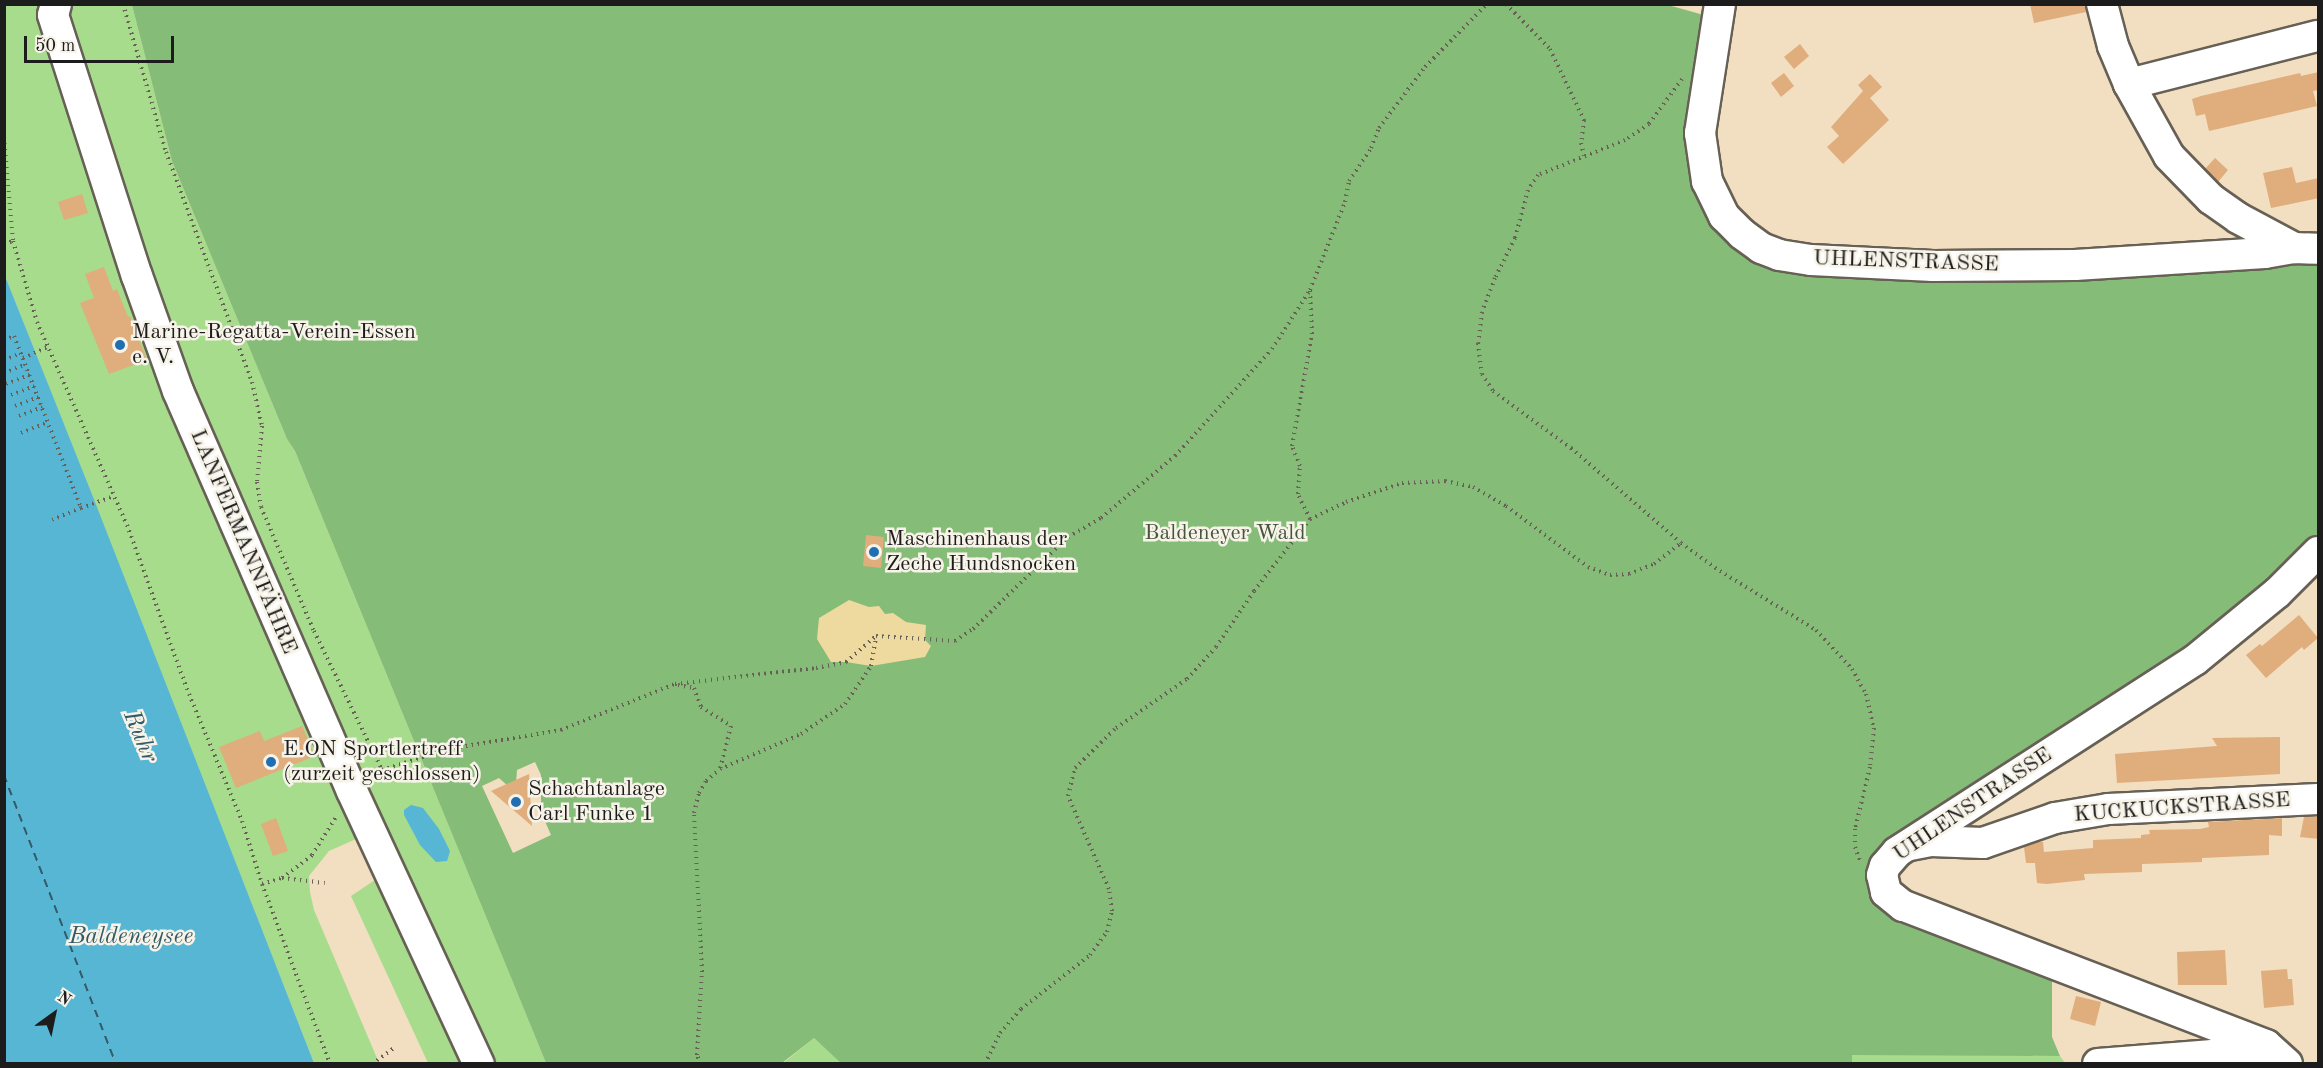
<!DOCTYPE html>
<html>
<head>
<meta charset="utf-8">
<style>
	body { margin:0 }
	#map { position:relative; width:2323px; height:1068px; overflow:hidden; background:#f2dec0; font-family:"Old Standard TT",serif }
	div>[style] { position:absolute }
	.green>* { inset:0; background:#a7dc8c }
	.forest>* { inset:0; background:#85bc78 }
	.sand>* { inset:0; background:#eeda9e }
	.water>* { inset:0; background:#56b6d4 }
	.ferry>* { height:1.5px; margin-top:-0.75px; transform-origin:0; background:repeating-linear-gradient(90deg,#335a66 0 8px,transparent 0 14px) }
	.building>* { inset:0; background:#e0ad7d }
	.path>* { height:4px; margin-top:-2px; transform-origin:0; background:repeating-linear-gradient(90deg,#676055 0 1.5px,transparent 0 6px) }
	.roads { filter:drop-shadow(2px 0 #676055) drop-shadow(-2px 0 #676055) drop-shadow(0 2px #676055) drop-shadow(0 -2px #676055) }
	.minor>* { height:30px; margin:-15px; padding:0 15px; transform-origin:15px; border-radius:15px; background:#fff }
	.dots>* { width:16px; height:16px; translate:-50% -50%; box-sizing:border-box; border:3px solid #f7f3e8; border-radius:50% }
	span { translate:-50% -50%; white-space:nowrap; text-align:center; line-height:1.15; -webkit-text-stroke:5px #f7f3e8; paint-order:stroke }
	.street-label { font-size:22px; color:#1c1c1c }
	.poi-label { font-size:22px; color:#1c1c1c }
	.left { translate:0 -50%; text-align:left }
	.park-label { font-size:22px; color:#46563e }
	.water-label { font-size:24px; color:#335a66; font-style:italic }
	.frame { position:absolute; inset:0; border:6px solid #1c1c1c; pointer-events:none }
	.north { position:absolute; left:24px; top:984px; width:60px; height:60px; -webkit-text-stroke:4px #f7f3e8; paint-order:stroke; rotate:33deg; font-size:16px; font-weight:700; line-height:24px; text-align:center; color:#1c1c1c }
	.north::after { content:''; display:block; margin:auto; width:21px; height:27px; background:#1c1c1c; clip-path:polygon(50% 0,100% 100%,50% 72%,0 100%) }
	.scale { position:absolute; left:24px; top:36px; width:150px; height:27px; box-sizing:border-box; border:3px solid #1c1c1c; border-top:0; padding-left:8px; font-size:18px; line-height:21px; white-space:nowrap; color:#1c1c1c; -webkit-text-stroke:4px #f7f3e8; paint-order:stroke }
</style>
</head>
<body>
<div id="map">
	<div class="green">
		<div style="clip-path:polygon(5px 5px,132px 5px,172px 161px,287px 439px,295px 451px,546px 1063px,428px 1063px,351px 896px,378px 878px,356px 839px,329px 851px,309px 876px,310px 892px,314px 910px,379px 1063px,314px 1063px,5px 276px)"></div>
		<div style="clip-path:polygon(814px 1038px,842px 1063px,782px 1064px)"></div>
		<div style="clip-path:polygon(1880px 1054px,2060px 1056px,2065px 1063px,1852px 1064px,1852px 1055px)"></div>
	</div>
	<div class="forest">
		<div style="clip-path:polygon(evenodd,132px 5px,1668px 5px,1711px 17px,1697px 130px,1760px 252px,2318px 253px,2318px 548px,2276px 591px,1878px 876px,2052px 968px,2052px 1037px,2060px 1056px,1852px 1055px,1852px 1064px,842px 1064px,814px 1038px,782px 1063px,546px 1063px,295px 451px,287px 439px,172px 161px,132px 5px,535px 762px,541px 775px,541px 812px,551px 835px,513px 853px,482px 786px,499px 778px,508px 786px,516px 783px,517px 770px,535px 762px)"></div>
	</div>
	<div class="sand">
		<div style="clip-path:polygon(849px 600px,869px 607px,879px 606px,885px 614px,893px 613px,906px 622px,926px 625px,925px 640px,931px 646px,925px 657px,871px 666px,846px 662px,831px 662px,817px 639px,819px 618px)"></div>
	</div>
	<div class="water">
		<div style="clip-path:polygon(5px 276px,93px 497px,314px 1063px,5px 1063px)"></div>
		<div style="clip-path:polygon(411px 805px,423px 808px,439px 829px,450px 851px,447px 861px,436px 862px,420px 845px,404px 815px,404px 810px)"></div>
	</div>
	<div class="ferry">
		<div style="left:4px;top:775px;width:310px;rotate:68.8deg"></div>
	</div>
	<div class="building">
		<div style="clip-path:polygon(2030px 4px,2085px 4px,2086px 12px,2034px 23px)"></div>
		<div style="clip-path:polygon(1800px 44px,1809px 56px,1794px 69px,1784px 57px)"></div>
		<div style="clip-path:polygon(2319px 72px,2319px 90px,2313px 91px,2317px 106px,2209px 131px,2205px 114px,2196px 116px,2192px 99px,2201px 96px,2300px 73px,2301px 76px)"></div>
		<div style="clip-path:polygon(1784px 73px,1794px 86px,1781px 97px,1771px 83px)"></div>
		<div style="clip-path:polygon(1870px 74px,1882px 87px,1870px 98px,1889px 120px,1843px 164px,1827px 147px,1839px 136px,1831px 127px,1863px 91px,1858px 85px)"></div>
		<div style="clip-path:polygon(2215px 158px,2228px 170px,2218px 182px,2205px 169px)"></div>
		<div style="clip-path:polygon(2292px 167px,2296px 183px,2319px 178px,2319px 198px,2271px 208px,2263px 173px)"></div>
		<div style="clip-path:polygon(82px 194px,88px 213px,64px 220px,58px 202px)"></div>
		<div style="clip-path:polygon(104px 267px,113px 291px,117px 289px,128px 317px,130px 316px,147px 360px,109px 374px,80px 303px,94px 298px,85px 274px)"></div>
		<div style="clip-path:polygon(866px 535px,884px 537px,881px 568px,863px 566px)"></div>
		<div style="clip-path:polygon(2299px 615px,2318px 638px,2304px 650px,2302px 647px,2266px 678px,2246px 655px,2260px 644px,2262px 646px)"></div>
		<div style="clip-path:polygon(302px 726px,315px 756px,236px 788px,219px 747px,260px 731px,264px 741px)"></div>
		<div style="clip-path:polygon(2280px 737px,2280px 774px,2117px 783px,2115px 754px,2217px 746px,2212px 738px)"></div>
		<div style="clip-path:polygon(529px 774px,532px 826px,491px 791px)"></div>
		<div style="clip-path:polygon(2319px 816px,2319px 839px,2300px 837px,2304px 817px)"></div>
		<div style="clip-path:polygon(276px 818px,288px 851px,273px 856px,261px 824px)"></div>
		<div style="clip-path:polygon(2282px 818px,2282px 836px,2269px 835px,2269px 855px,2202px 858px,2202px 862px,2142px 864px,2142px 872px,2084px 874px,2085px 880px,2047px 884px,2037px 883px,2035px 863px,2026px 863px,2024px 847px,2038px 842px,2043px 842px,2044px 852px,2093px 848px,2093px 840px,2141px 838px,2141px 835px,2150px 834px,2149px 830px,2200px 829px,2209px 827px,2208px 822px)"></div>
		<div style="clip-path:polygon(2225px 950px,2227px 985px,2178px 985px,2177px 952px)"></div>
		<div style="clip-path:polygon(2287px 969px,2288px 979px,2292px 979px,2294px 1005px,2264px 1008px,2261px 971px)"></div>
		<div style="clip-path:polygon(2076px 996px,2101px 1002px,2095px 1026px,2070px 1019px)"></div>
	</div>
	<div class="path">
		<div style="left:123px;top:4px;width:154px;rotate:73.8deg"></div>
		<div style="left:166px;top:152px;width:246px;rotate:69.5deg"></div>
		<div style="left:252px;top:382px;width:45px;rotate:77.2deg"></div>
		<div style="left:262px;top:426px;width:56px;rotate:95.1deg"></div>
		<div style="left:257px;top:482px;width:25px;rotate:81deg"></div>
		<div style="left:261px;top:507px;width:135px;rotate:66.9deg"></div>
		<div style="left:314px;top:631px;width:155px;rotate:63.9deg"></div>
		<div style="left:1506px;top:4px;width:63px;rotate:45.6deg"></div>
		<div style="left:1550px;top:49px;width:79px;rotate:64.4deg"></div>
		<div style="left:1584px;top:120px;width:23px;rotate:97deg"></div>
		<div style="left:1581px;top:143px;width:13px;rotate:77deg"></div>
		<div style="left:4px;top:7px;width:5px;rotate:-37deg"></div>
		<div style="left:1682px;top:79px;width:56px;rotate:126.3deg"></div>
		<div style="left:1649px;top:124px;width:29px;rotate:146deg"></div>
		<div style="left:1625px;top:140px;width:94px;rotate:158.1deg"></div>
		<div style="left:1538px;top:175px;width:18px;rotate:124deg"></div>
		<div style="left:1528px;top:190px;width:50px;rotate:105.2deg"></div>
		<div style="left:1515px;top:238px;width:45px;rotate:116.6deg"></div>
		<div style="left:1495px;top:278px;width:36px;rotate:111deg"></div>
		<div style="left:1482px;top:312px;width:31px;rotate:97deg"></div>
		<div style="left:1478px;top:343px;width:31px;rotate:83deg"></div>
		<div style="left:1482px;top:374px;width:20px;rotate:57deg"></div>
		<div style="left:1493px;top:391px;width:97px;rotate:36.2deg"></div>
		<div style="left:1571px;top:448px;width:145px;rotate:40.8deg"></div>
		<div style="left:1681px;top:543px;width:48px;rotate:35.7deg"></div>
		<div style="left:1720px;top:571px;width:113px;rotate:31.6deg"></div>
		<div style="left:1816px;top:630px;width:53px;rotate:47.3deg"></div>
		<div style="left:1852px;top:669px;width:29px;rotate:61deg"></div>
		<div style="left:1866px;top:694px;width:35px;rotate:77deg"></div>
		<div style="left:1874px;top:728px;width:39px;rotate:96deg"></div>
		<div style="left:1870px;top:767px;width:64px;rotate:103.6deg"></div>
		<div style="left:1855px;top:829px;width:18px;rotate:90deg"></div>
		<div style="left:1855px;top:847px;width:15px;rotate:70deg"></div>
		<div style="left:4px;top:137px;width:104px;rotate:85.1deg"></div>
		<div style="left:13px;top:241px;width:84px;rotate:73.5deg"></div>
		<div style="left:37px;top:322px;width:222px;rotate:66.1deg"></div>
		<div style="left:127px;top:525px;width:180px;rotate:69.9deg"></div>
		<div style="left:189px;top:694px;width:138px;rotate:67.3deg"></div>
		<div style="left:242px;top:821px;width:66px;rotate:72.4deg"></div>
		<div style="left:262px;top:884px;width:192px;rotate:69.3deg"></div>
		<div style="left:4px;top:244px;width:9px;rotate:-18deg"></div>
		<div style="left:4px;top:340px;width:11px;rotate:-22deg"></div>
		<div style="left:14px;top:336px;width:185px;rotate:68.7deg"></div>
		<div style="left:81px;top:508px;width:31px;rotate:158deg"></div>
		<div style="left:23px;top:358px;width:27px;rotate:-24deg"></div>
		<div style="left:4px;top:360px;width:18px;rotate:-22deg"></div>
		<div style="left:4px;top:373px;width:24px;rotate:-22deg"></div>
		<div style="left:6px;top:384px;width:26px;rotate:-21deg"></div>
		<div style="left:11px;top:395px;width:25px;rotate:-21deg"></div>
		<div style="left:15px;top:406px;width:25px;rotate:-21deg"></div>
		<div style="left:19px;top:416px;width:25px;rotate:-21deg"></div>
		<div style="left:21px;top:433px;width:29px;rotate:-22deg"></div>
		<div style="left:81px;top:508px;width:35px;rotate:-20deg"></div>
		<div style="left:1310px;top:519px;width:28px;rotate:-116deg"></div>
		<div style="left:1298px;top:494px;width:28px;rotate:-86deg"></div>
		<div style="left:1300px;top:466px;width:22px;rotate:-112deg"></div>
		<div style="left:1292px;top:446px;width:114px;rotate:-79.9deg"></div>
		<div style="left:1312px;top:334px;width:44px;rotate:-92.6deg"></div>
		<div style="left:678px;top:685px;width:16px;rotate:11deg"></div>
		<div style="left:694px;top:688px;width:20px;rotate:70deg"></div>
		<div style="left:701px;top:707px;width:36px;rotate:32deg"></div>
		<div style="left:731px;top:726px;width:44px;rotate:104.3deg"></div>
		<div style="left:371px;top:778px;width:14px;rotate:-36deg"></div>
		<div style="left:382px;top:770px;width:69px;rotate:-17.7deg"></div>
		<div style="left:448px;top:749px;width:115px;rotate:-9.5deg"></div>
		<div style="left:561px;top:730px;width:123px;rotate:-22deg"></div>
		<div style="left:675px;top:684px;width:142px;rotate:-6.5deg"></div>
		<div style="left:816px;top:668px;width:31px;rotate:-11deg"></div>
		<div style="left:846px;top:662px;width:40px;rotate:-41deg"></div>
		<div style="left:876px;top:636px;width:79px;rotate:3.6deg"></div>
		<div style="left:955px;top:641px;width:22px;rotate:-34deg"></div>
		<div style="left:973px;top:629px;width:132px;rotate:-44.1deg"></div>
		<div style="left:1068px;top:537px;width:38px;rotate:-30deg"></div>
		<div style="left:1101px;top:518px;width:97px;rotate:-40deg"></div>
		<div style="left:1175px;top:456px;width:144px;rotate:-47.8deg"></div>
		<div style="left:1272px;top:349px;width:70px;rotate:-57.2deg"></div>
		<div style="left:1310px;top:290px;width:95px;rotate:-68.3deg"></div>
		<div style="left:1345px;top:202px;width:21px;rotate:-79deg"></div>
		<div style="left:1349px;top:181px;width:40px;rotate:-56deg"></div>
		<div style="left:1371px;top:148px;width:22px;rotate:-68deg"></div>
		<div style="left:1379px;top:128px;width:76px;rotate:-53deg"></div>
		<div style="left:1425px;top:67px;width:88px;rotate:-45.5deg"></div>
		<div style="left:282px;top:878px;width:38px;rotate:-37deg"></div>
		<div style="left:312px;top:855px;width:45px;rotate:-57.7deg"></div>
		<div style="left:262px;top:884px;width:21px;rotate:-17deg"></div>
		<div style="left:282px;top:878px;width:43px;rotate:6.6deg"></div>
		<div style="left:372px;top:1064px;width:29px;rotate:-36deg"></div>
		<div style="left:700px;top:1064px;width:9px;rotate:-108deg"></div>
		<div style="left:697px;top:1055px;width:83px;rotate:-86.6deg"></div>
		<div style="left:702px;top:972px;width:159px;rotate:-92.9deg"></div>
		<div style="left:694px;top:813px;width:21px;rotate:-76deg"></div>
		<div style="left:699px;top:793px;width:14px;rotate:-60deg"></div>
		<div style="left:706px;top:781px;width:18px;rotate:-41deg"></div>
		<div style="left:720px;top:769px;width:88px;rotate:-23.4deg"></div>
		<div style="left:801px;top:734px;width:53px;rotate:-34.3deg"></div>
		<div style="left:845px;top:704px;width:46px;rotate:-55.6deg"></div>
		<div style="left:871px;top:666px;width:29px;rotate:-80deg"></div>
		<div style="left:985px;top:1064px;width:34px;rotate:-64deg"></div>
		<div style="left:1000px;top:1033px;width:32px;rotate:-49deg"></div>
		<div style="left:1021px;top:1009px;width:88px;rotate:-38deg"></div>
		<div style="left:1090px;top:955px;width:29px;rotate:-54deg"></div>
		<div style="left:1107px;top:932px;width:22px;rotate:-77deg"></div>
		<div style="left:1112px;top:911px;width:22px;rotate:-98deg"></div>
		<div style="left:1109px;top:889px;width:102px;rotate:-113.8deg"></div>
		<div style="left:1068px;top:796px;width:29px;rotate:-76deg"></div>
		<div style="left:1075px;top:768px;width:57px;rotate:-44.3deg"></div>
		<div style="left:1116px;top:728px;width:86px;rotate:-34.6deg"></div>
		<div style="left:1187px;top:679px;width:43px;rotate:-47.8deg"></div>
		<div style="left:1216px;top:647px;width:68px;rotate:-55.8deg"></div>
		<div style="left:1254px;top:591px;width:91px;rotate:-52.1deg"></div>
		<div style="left:1310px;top:519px;width:40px;rotate:-25deg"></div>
		<div style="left:1346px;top:502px;width:59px;rotate:-18.7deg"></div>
		<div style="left:1402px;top:483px;width:43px;rotate:-2.7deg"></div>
		<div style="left:1445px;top:481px;width:29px;rotate:12deg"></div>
		<div style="left:1473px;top:487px;width:38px;rotate:30deg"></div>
		<div style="left:1506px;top:506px;width:102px;rotate:36.6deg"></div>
		<div style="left:1588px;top:567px;width:23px;rotate:20deg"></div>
		<div style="left:1610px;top:575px;width:19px;rotate:-3deg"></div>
		<div style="left:1629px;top:574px;width:27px;rotate:-22deg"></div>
		<div style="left:1654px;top:564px;width:34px;rotate:-38deg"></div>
	</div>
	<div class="roads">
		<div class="minor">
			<div style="left:56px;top:4px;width:11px;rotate:105deg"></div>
			<div style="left:53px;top:15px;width:274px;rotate:72.2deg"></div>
			<div style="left:137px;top:276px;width:122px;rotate:70.4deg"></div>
			<div style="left:178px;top:391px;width:436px;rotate:66.5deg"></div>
			<div style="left:352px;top:791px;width:301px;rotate:65.1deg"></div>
			<div style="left:1720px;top:4px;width:131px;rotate:98.8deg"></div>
			<div style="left:1700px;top:133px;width:49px;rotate:81.7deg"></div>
			<div style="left:1707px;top:181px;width:39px;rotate:64deg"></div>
			<div style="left:1724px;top:216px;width:25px;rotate:45deg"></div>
			<div style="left:1742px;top:234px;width:24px;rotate:36deg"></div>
			<div style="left:1761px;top:248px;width:19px;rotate:21deg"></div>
			<div style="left:1779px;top:255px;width:32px;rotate:9deg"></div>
			<div style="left:1811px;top:260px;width:122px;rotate:2.8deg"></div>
			<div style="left:1933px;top:266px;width:142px;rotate:-0.4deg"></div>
			<div style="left:2075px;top:265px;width:190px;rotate:-3.6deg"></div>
			<div style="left:2265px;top:253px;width:29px;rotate:-10deg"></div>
			<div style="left:2294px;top:248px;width:24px;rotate:2deg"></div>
			<div style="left:2102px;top:4px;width:43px;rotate:75.3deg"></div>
			<div style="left:2113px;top:46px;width:41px;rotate:67.2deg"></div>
			<div style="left:2129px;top:84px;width:82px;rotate:60.9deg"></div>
			<div style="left:2169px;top:156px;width:60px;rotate:45.7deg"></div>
			<div style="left:2211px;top:199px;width:33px;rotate:35deg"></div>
			<div style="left:2238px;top:218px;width:64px;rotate:28.2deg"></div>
			<div style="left:2129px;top:84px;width:195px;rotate:-14.3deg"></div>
			<div style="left:1910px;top:845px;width:21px;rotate:-11deg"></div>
			<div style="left:1931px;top:841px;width:52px;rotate:2.2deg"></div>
			<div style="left:1983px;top:843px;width:76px;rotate:-19.1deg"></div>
			<div style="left:2055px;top:818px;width:54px;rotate:-9.6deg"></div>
			<div style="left:2108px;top:809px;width:210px;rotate:-2.7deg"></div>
			<div style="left:2098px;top:1064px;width:115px;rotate:-4.5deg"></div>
			<div style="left:2213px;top:1055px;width:61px;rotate:0.9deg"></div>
			<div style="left:2287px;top:1064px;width:28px;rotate:-138deg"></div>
			<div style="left:2266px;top:1045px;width:389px;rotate:-159deg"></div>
			<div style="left:1903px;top:906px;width:22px;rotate:-141deg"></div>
			<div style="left:1886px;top:892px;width:17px;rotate:-103deg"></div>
			<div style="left:1882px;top:875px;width:9px;rotate:-72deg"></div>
			<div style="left:1885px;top:866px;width:18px;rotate:-49deg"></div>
			<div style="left:1897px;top:852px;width:354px;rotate:-32.8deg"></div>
			<div style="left:2195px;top:660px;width:106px;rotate:-39.3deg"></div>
			<div style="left:2277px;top:593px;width:58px;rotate:-45deg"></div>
		</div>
	</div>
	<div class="dots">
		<div style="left:120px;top:345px;background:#1f6fb2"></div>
		<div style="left:874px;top:552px;background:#1f6fb2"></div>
		<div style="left:271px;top:762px;background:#1f6fb2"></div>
		<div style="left:516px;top:802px;background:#1f6fb2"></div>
	</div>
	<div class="street-label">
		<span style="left:1906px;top:262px;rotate:2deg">UHLENSTRASSE</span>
		<span style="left:243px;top:542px;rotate:67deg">LANFERMANNFÄHRE</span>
		<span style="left:1973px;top:805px;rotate:-34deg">UHLENSTRASSE</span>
		<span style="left:2182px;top:808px;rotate:-4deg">KUCKUCKSTRASSE</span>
	</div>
	<div class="poi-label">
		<span class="left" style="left:132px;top:345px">Marine-Regatta-Verein-Essen<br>e. V.</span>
		<span class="left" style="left:886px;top:552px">Maschinenhaus der<br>Zeche Hundsnocken</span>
		<span class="left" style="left:283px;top:762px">E.ON Sportlertreff<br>(zurzeit geschlossen)</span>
		<span class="left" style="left:528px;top:802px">Schachtanlage<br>Carl Funke 1</span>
	</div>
	<div class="park-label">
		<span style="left:1225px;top:534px">Baldeneyer Wald</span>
	</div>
	<div class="water-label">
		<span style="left:139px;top:737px;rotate:67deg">Ruhr</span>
		<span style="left:131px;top:938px">Baldeneysee</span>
	</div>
	<div class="frame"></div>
	<div class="north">N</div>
	<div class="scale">50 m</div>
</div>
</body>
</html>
